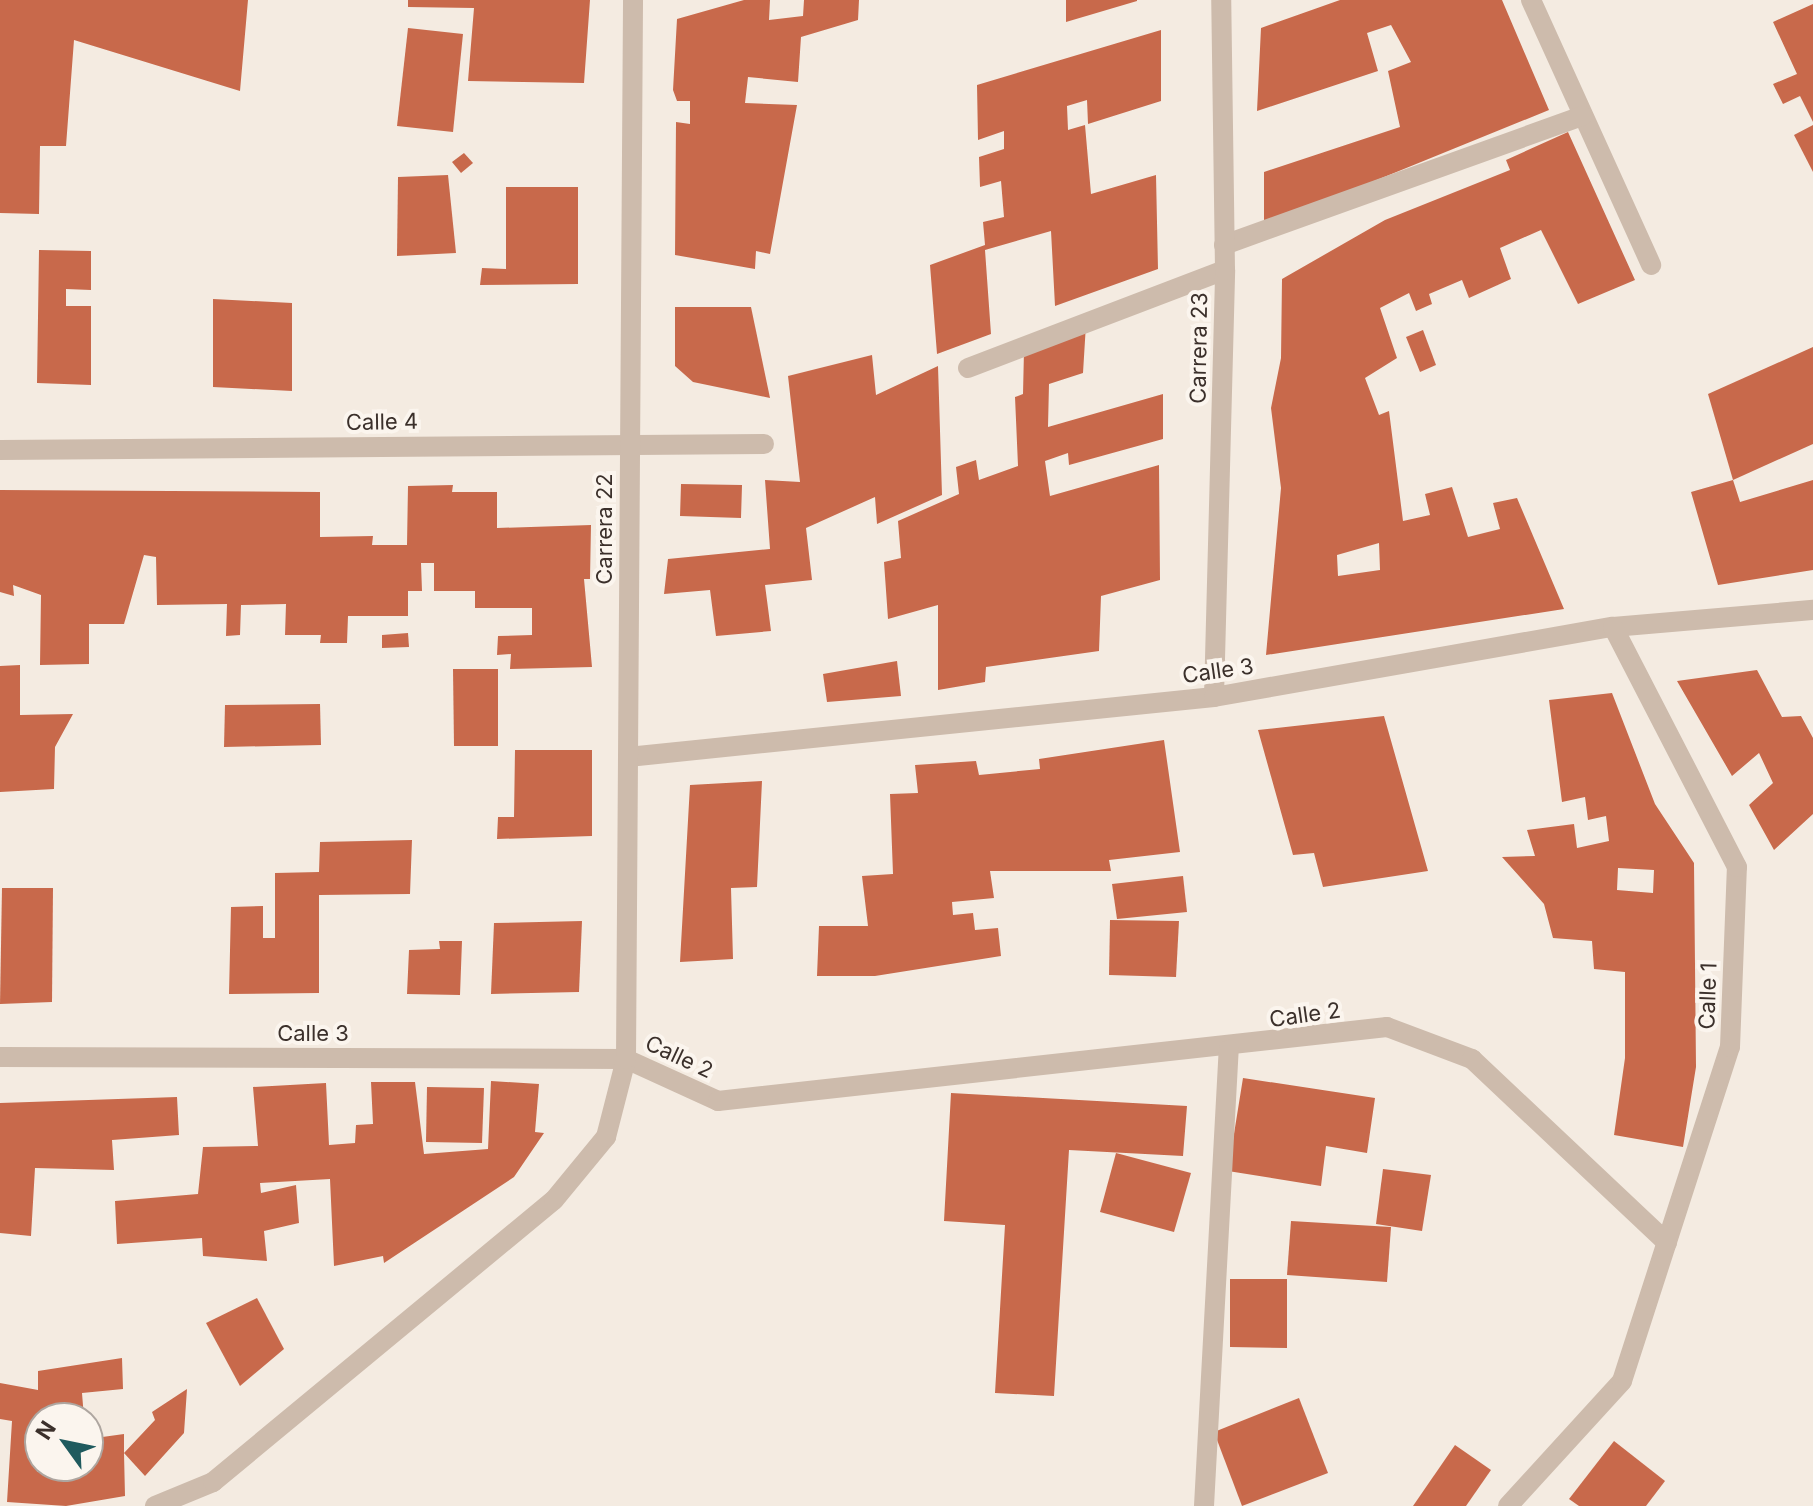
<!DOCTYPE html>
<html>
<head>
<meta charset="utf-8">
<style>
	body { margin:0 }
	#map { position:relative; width:1813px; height:1506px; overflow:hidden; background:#f4ebe1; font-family:Inter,sans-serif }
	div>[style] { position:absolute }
	.building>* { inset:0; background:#c8694b }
	.minor>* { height:20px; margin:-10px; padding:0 10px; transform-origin:10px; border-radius:10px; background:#cdbbac }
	span { translate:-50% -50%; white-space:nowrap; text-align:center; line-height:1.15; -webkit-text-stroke:8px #fbf5ee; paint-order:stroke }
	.street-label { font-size:22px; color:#3b302b }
	.north { position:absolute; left:24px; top:1402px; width:80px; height:80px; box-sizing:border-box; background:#fbf5ee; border:2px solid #aea6a0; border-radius:50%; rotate:303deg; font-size:22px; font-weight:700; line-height:32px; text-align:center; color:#3b302b }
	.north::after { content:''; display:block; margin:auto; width:28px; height:36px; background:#1f5a5e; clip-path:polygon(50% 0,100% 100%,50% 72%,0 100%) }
</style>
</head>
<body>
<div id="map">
	<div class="building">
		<div style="clip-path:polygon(0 0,248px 0,240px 91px,74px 40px,66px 146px,40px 146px,39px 214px,0 213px)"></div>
		<div style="clip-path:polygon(408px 0,590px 0,584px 83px,468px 81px,474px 8px,408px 7px)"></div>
		<div style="clip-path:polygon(744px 0,770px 0,769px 20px,803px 16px,804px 0,859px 0,858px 20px,801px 37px,798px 82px,748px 77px,745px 103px,797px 105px,770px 254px,756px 251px,755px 269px,675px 255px,676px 122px,690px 124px,690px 101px,677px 101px,673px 90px,677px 19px)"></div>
		<div style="clip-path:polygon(1066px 0,1137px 0,1137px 1px,1066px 22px)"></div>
		<div style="clip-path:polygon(1340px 0,1502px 0,1549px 110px,1264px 226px,1264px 172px,1400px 127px,1388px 71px,1411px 62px,1391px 25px,1367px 33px,1378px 71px,1257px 111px,1261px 28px)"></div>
		<div style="clip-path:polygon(1813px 4px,1813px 122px,1800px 96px,1783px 104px,1773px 84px,1797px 74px,1773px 22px)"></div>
		<div style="clip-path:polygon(408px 28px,463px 34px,453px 132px,397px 126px)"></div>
		<div style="clip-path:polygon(1161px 30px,1161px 101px,1088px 124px,1087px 100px,1067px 106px,1068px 130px,1085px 125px,1091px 194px,1156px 175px,1158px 269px,1055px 306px,1051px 231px,985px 250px,991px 334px,937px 354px,930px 265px,985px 245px,983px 222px,1004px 217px,1001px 181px,980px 187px,979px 157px,1004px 149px,1004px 131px,978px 140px,977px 85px)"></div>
		<div style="clip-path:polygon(1813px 125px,1813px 172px,1794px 135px)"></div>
		<div style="clip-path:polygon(evenodd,1568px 132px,1635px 280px,1578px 304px,1541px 230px,1500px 248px,1511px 279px,1469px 298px,1462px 280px,1429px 294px,1432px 304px,1416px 311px,1409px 293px,1380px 308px,1397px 358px,1365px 378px,1379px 415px,1389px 411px,1403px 521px,1430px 515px,1425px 494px,1452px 487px,1468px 537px,1500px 529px,1493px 503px,1517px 498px,1564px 609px,1266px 655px,1281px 488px,1271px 408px,1281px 358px,1282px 279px,1385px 220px,1510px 170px,1506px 160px,1568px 132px,1379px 543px,1380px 570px,1338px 576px,1337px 555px,1379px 543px)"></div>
		<div style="clip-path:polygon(464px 153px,473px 163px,461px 173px,452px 162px)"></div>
		<div style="clip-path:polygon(448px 175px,456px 253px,397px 256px,398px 177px)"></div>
		<div style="clip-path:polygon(506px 187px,578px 187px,578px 284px,480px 285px,482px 268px,506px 269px)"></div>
		<div style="clip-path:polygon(39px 250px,91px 251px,91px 290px,66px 289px,66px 306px,91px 306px,91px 385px,37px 383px)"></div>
		<div style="clip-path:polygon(213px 299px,292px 303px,292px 391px,213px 387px)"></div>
		<div style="clip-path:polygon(675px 307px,751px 307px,770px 398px,693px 382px,675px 366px)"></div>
		<div style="clip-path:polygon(1086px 324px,1083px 373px,1049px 384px,1048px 427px,1163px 394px,1163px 439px,1069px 465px,1068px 453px,1045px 461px,1050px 496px,1159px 465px,1160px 580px,1101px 596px,1099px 651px,986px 667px,985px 682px,938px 690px,938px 605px,888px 619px,884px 562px,901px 558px,898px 521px,959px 494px,956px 467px,976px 460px,979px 480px,1018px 466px,1015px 397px,1023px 394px,1024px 350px)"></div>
		<div style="clip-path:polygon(1423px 330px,1436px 365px,1420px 372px,1406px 337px)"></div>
		<div style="clip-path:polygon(1813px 347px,1813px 444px,1733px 480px,1708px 394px)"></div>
		<div style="clip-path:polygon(872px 355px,876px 395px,938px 366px,942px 495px,877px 524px,875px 497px,806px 528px,812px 580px,765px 585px,771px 631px,716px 636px,710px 590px,664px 594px,668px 559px,770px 549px,765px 480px,800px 482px,788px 376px)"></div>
		<div style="clip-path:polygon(1733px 480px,1740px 502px,1813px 480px,1813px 570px,1718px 585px,1691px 492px)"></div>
		<div style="clip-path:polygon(681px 484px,742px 485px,741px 518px,680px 516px)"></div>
		<div style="clip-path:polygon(453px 485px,452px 492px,497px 492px,497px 528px,591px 525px,590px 579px,584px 579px,592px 667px,510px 669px,511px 654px,497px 655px,498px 636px,532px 635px,532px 608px,475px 608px,475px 591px,434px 591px,434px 563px,421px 563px,422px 591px,408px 591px,408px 616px,348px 616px,347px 643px,320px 643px,321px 635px,285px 635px,286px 604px,241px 605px,240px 635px,226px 636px,227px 604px,157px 605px,156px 557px,144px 555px,124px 624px,89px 624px,89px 664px,40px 665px,41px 595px,13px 585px,14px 596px,0 592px,0 490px,320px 492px,320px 537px,373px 536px,372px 545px,407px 545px,408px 486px)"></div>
		<div style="clip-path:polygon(408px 633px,409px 647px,382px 648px,382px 635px)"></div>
		<div style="clip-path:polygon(897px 661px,901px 696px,827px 702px,823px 674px)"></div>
		<div style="clip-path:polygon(20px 665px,20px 715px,73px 714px,55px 747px,54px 789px,0 792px,0 666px)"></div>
		<div style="clip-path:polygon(453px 669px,498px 669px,498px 746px,454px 746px)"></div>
		<div style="clip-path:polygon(1757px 670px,1782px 717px,1801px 716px,1813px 738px,1813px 814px,1774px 850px,1749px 805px,1773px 783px,1759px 753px,1732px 776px,1677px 681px)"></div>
		<div style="clip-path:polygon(evenodd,1612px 693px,1655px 804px,1694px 863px,1696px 1067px,1683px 1147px,1614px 1135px,1625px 1058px,1625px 972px,1594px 969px,1592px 941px,1553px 938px,1544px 904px,1502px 857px,1535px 856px,1527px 830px,1574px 824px,1577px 848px,1609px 841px,1606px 816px,1588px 820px,1585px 797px,1562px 802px,1549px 700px,1612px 693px,1618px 868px,1654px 870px,1653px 893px,1617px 890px,1618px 868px)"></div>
		<div style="clip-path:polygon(320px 704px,321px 745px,224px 747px,225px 705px)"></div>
		<div style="clip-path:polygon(1384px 716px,1428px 871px,1323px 887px,1314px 853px,1293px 855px,1258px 730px)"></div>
		<div style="clip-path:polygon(1164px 740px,1180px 852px,1109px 860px,1111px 871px,990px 871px,994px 898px,952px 902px,953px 915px,973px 913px,975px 930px,998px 928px,1001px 956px,875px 976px,817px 976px,819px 926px,868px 926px,862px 876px,893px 874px,890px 794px,918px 793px,915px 765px,976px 761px,979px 775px,1040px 769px,1039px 759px)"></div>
		<div style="clip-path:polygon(515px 750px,592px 750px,592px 836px,497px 839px,498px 817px,514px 817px)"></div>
		<div style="clip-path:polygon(762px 781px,757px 887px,731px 888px,733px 959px,680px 962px,690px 785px)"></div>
		<div style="clip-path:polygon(412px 840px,410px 894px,319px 895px,319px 993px,229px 994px,231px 907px,263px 906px,263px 938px,275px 938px,275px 873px,319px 872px,320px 842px)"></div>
		<div style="clip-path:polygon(1183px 876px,1187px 912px,1117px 919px,1112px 884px)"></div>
		<div style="clip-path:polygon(2px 888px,53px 888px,52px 1002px,0 1004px)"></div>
		<div style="clip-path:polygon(1110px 920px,1179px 921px,1176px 977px,1109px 975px)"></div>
		<div style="clip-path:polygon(582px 921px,579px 992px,491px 994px,494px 923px)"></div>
		<div style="clip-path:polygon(439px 941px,462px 941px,460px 995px,407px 994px,409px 950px,440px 949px)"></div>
		<div style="clip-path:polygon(1243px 1078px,1375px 1098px,1367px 1153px,1326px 1146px,1321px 1186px,1228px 1171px)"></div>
		<div style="clip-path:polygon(491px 1081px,539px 1084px,535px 1132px,544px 1133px,514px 1177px,384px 1263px,383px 1256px,334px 1266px,330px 1179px,260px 1183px,261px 1193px,296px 1185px,299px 1223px,264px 1231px,267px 1261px,203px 1256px,202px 1238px,117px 1244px,115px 1201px,198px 1194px,203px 1147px,258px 1146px,253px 1087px,326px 1083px,329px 1145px,355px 1143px,356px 1125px,373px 1124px,371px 1082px,415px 1082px,424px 1154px,488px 1149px)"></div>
		<div style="clip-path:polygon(427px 1087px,484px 1088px,482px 1143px,426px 1142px)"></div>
		<div style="clip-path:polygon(951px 1093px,1187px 1106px,1183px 1156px,1069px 1150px,1054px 1396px,995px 1393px,1005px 1225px,944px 1221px)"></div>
		<div style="clip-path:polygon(177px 1097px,179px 1135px,112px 1140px,114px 1170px,35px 1168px,31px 1236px,0 1233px,0 1103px)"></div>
		<div style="clip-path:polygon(1116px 1153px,1191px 1173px,1174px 1232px,1100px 1212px)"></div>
		<div style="clip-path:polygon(1383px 1169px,1431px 1175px,1422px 1231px,1376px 1224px)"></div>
		<div style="clip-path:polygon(1291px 1221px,1391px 1227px,1387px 1282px,1287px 1275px)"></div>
		<div style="clip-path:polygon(1230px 1279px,1287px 1279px,1287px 1348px,1230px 1347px)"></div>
		<div style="clip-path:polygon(257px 1298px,284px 1349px,240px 1386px,206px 1323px)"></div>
		<div style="clip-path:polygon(122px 1358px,123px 1389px,82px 1393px,84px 1418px,40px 1418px,37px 1472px,88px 1466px,88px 1439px,124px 1434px,124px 1453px,155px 1420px,152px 1412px,187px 1389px,184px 1433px,145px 1476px,124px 1453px,125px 1496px,66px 1506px,7px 1502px,12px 1421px,0 1419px,0 1383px,38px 1390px,38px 1371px)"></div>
		<div style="clip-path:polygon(1299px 1398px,1328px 1473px,1242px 1506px,1214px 1432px)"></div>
		<div style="clip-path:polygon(1614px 1441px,1665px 1481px,1646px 1506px,1579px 1506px,1569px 1499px)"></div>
		<div style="clip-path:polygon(1455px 1445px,1491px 1470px,1466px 1506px,1413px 1506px)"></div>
	</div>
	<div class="minor">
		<div style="left:1531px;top:0;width:291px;rotate:65.6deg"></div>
		<div style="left:1224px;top:245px;width:381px;rotate:-19.8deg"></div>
		<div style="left:968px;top:368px;width:275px;rotate:-20.9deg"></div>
		<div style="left:0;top:450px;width:764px;rotate:-0.45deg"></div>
		<div style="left:1214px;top:697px;width:427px;rotate:-88.5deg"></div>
		<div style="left:1225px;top:270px;width:270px;rotate:-90.8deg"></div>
		<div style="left:628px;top:757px;width:589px;rotate:-5.85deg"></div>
		<div style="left:1214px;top:697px;width:405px;rotate:-10deg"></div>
		<div style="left:1613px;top:627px;width:201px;rotate:-4.9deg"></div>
		<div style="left:0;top:1057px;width:626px;rotate:0.18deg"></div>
		<div style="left:626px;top:1059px;width:101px;rotate:24.5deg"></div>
		<div style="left:718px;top:1101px;width:673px;rotate:-6.31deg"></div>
		<div style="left:1387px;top:1027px;width:91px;rotate:20.6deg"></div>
		<div style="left:1472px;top:1059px;width:268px;rotate:43.3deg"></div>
		<div style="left:155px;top:1506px;width:63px;rotate:-22.5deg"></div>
		<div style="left:213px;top:1482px;width:442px;rotate:-39.6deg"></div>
		<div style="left:554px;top:1200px;width:82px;rotate:-50.5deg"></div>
		<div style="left:606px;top:1137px;width:81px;rotate:-75.6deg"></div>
		<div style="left:626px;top:1059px;width:1059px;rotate:-89.62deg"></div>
		<div style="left:1204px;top:1506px;width:457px;rotate:-86.9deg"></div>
		<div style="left:1508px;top:1506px;width:169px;rotate:-47.6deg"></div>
		<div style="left:1622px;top:1381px;width:351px;rotate:-72.1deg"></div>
		<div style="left:1730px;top:1047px;width:180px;rotate:-87.8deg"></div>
		<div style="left:1737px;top:867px;width:270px;rotate:-117.3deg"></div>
	</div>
	<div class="street-label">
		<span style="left:1199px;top:348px;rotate:-89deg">Carrera 23</span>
		<span style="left:382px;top:422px;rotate:-1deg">Calle 4</span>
		<span style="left:605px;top:529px;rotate:-90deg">Carrera 22</span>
		<span style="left:1218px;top:671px;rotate:-8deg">Calle 3</span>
		<span style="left:1708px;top:996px;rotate:-88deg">Calle 1</span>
		<span style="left:1305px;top:1015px;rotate:-8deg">Calle 2</span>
		<span style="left:313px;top:1034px">Calle 3</span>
		<span style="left:679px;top:1057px;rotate:25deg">Calle 2</span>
	</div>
	<div class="north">N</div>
</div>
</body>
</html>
